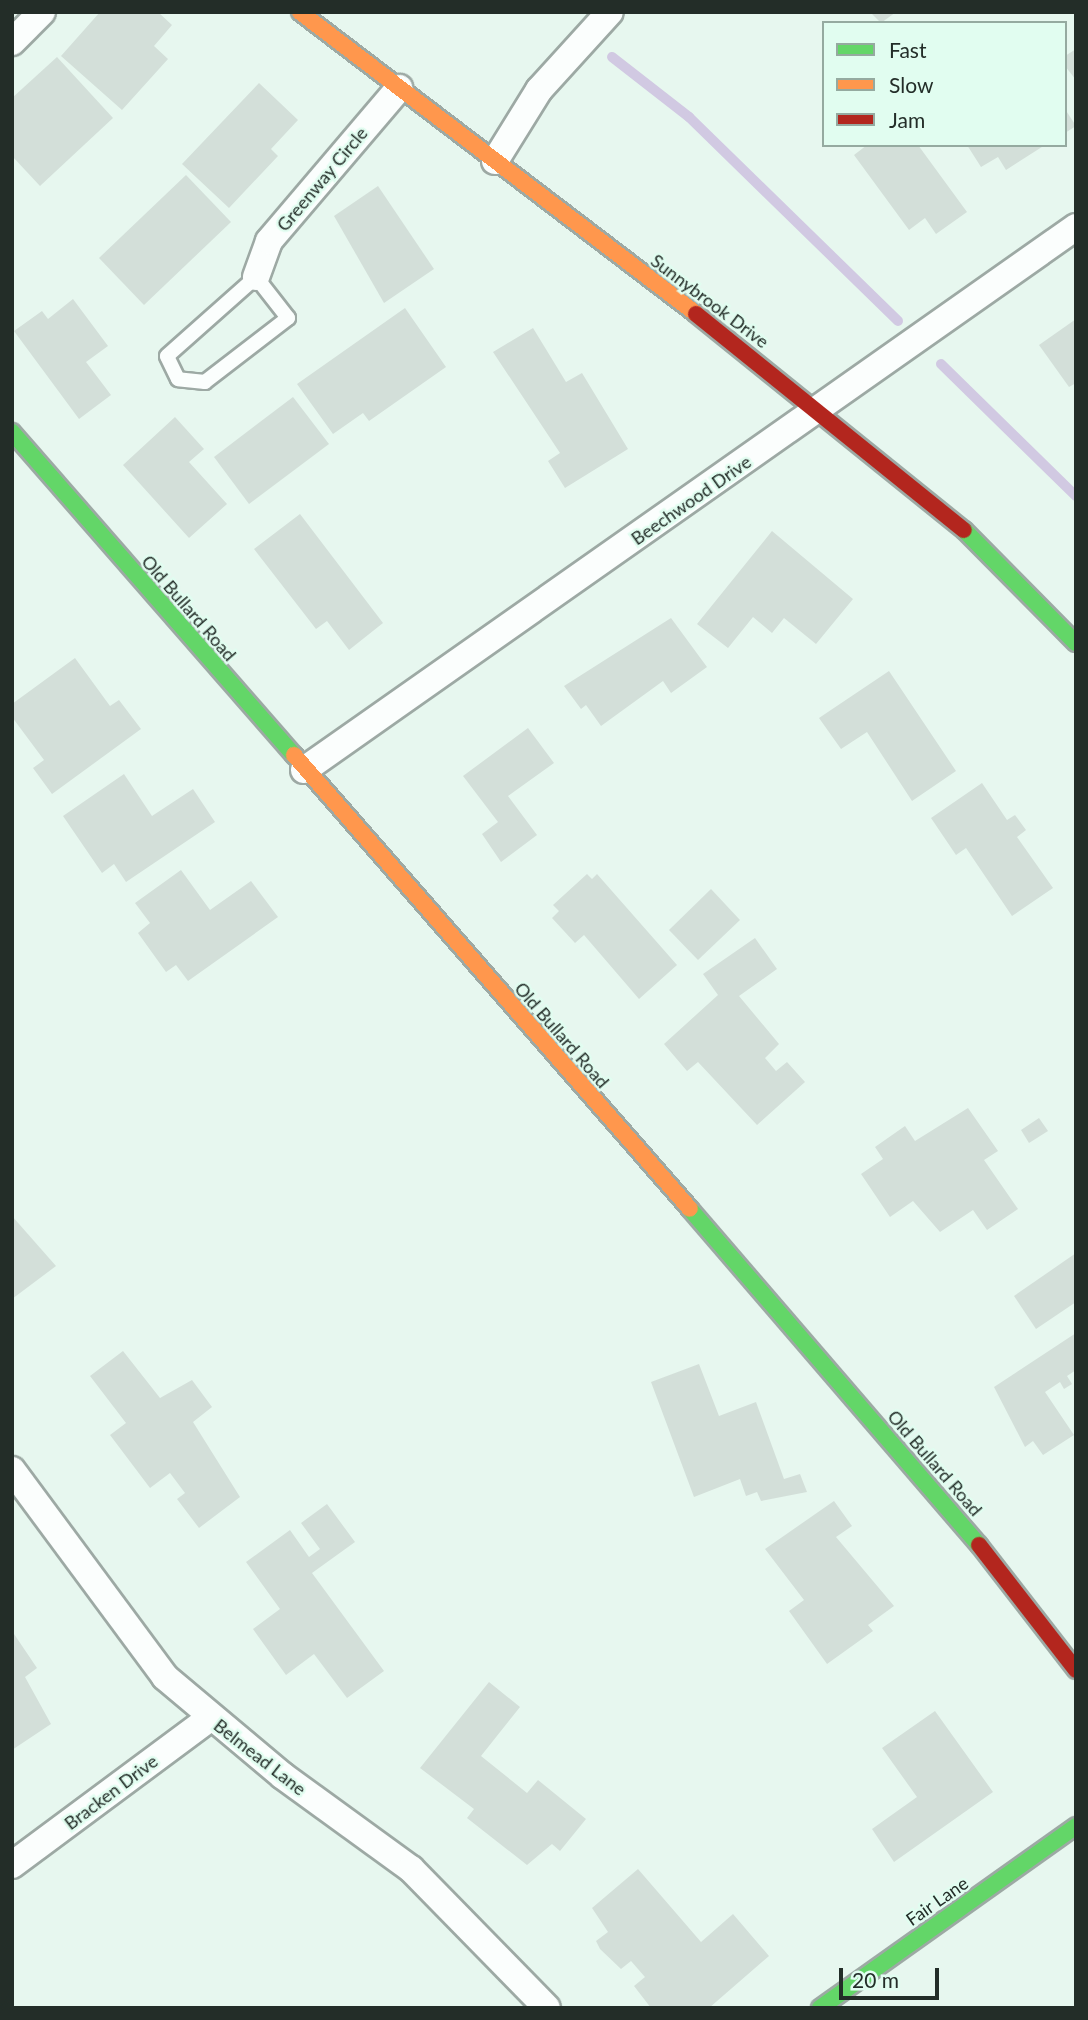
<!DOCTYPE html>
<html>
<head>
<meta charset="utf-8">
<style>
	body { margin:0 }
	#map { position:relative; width:1088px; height:2020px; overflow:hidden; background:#e7f7ef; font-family:Lato,sans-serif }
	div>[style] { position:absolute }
	.stream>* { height:10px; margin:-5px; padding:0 5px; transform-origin:5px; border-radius:5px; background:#d1c9e2 }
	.building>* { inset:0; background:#d3dfd9 }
	.roads { filter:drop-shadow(2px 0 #9da9a4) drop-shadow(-2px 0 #9da9a4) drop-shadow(0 2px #9da9a4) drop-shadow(0 -2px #9da9a4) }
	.lane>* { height:14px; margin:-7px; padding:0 7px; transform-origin:7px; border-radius:7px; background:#fbfefd }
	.street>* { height:26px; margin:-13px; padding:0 13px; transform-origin:13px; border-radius:13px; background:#fbfefd }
	.fast>* { height:16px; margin:-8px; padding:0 8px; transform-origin:8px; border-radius:8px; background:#63d668 }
	.slow>* { height:16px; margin:-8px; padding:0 8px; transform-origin:8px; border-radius:8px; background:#ff974d }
	.jam>* { height:16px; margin:-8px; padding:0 8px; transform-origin:8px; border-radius:8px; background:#b3261e }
	span { translate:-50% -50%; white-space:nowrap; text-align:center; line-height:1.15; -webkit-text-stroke:5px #e1fdf0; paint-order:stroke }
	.street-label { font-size:18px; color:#232d28 }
	.frame { position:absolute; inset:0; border:14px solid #232d28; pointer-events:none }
	.legend { position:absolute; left:822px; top:21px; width:245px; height:126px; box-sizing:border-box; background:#e1fdf0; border:2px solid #95aaa0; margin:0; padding:9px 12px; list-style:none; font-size:21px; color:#232d28 }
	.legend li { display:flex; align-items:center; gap:14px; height:35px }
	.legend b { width:35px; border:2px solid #95aaa0 }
	.scale { position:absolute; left:839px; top:1968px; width:100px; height:32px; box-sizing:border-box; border:4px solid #232d28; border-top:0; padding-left:9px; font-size:21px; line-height:24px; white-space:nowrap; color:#232d28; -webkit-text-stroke:5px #e1fdf0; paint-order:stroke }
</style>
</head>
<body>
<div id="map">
	<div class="stream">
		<div style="left:612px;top:57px;width:98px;rotate:37.9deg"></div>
		<div style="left:689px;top:117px;width:292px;rotate:44.3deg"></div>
		<div style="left:941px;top:364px;width:189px;rotate:44.4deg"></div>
	</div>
	<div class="building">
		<div style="clip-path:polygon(100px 12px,158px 12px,172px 25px,154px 46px,168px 59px,122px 110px,61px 56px)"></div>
		<div style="clip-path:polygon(870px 12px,896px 12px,881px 23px)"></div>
		<div style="clip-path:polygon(1076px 49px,1076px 80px,1065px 66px,1065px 56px)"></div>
		<div style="clip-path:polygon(57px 57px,113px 118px,40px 186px,12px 156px,12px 98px)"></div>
		<div style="clip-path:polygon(259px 83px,298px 120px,271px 149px,278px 156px,229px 208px,182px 164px)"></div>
		<div style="clip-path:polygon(1065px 109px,1076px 126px,1065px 133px)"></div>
		<div style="clip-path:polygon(867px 145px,918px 145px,967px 212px,936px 234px,925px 218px,909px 230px,854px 155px)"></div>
		<div style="clip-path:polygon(967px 145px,1045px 145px,1006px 170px,998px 157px,981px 167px)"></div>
		<div style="clip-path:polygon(186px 175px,231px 222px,144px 305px,99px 258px)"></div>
		<div style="clip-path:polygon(378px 186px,434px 269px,384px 303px,334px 216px)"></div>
		<div style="clip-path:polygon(73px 299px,108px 346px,86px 362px,111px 395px,79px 419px,14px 331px,42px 311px,48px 319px)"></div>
		<div style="clip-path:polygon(405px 308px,446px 367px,369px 421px,363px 413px,333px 434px,297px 384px)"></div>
		<div style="clip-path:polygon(1076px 319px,1076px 383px,1069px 387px,1039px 345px)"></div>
		<div style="clip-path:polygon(533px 328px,566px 382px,582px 373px,628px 449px,565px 488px,548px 461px,560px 453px,493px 352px)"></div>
		<div style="clip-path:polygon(293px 397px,329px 444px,249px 504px,214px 457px)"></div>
		<div style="clip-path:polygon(175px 417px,204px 449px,189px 462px,227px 504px,189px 538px,123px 465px)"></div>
		<div style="clip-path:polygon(300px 514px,383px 623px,349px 650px,327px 621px,316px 629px,254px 549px)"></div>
		<div style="clip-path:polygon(772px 531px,853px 599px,816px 644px,784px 618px,772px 633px,753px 617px,728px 648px,697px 624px)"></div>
		<div style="clip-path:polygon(671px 618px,707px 667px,671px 693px,663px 681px,601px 726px,586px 705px,581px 709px,564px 686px)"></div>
		<div style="clip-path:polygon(75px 658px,110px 706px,119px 700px,141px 729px,52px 794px,33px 768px,44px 760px,12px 717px,12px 704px)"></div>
		<div style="clip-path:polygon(889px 671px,956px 771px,912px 801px,867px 732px,841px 749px,819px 718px)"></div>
		<div style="clip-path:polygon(528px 728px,554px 763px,508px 796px,537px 835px,501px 862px,482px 834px,498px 822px,463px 776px)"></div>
		<div style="clip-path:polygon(124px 774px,152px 816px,193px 789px,215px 822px,126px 882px,114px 864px,102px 873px,63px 816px)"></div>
		<div style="clip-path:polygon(982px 783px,1007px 820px,1015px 815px,1026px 830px,1017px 837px,1053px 888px,1012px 916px,966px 848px,956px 855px,931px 818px)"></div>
		<div style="clip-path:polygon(181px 870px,210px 910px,251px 881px,278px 917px,188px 981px,176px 965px,166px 972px,138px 933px,150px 923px,135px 903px)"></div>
		<div style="clip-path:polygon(587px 874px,592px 879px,597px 874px,677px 965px,639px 999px,584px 935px,575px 943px,552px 918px,559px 911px,553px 905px)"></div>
		<div style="clip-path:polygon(711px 889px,740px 920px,698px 960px,669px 930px)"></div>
		<div style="clip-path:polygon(755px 938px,777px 969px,739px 996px,779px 1044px,765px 1058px,776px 1071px,787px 1062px,805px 1082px,757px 1125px,698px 1062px,687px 1071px,664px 1044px,718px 995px,703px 974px)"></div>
		<div style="clip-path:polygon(968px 1108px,998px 1151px,984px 1160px,1018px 1209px,987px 1230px,973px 1210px,940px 1232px,913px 1201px,890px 1217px,861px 1174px,883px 1159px,875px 1147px,905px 1126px,915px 1141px)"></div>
		<div style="clip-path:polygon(1039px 1118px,1048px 1131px,1029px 1143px,1021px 1130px)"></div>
		<div style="clip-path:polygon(12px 1216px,56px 1266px,12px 1299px)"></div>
		<div style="clip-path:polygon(1076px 1253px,1076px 1302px,1036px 1329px,1014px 1296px)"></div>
		<div style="clip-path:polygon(1076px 1333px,1076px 1370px,1067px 1376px,1072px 1384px,1064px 1389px,1060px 1382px,1045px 1392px,1074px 1435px,1043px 1455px,1033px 1441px,1025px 1447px,994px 1387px)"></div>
		<div style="clip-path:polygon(123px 1351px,160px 1398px,192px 1380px,212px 1407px,193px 1422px,240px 1497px,199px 1528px,177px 1499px,185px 1493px,170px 1473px,150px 1488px,110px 1435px,126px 1423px,90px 1376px)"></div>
		<div style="clip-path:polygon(699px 1364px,719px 1416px,756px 1402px,784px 1479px,800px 1474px,807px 1492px,761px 1501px,757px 1492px,746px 1496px,740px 1479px,694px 1497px,651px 1382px)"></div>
		<div style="clip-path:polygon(834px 1501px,852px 1526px,836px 1537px,894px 1606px,868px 1625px,873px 1631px,827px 1664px,789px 1611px,804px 1600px,765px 1549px)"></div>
		<div style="clip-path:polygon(327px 1504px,355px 1542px,312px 1573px,384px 1671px,347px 1698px,314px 1654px,286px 1675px,253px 1629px,280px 1609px,246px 1562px,290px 1530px,309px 1557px,320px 1549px,301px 1523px)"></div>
		<div style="clip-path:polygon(12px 1631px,37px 1668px,25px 1677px,51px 1724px,12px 1750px)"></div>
		<div style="clip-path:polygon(489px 1682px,520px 1707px,481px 1756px,527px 1793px,538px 1780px,586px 1819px,560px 1851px,552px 1844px,527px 1865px,467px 1818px,474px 1809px,420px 1768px)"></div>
		<div style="clip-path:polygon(935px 1711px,993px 1792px,894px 1862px,872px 1829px,917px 1797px,882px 1748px)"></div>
		<div style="clip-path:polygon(638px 1869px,701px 1942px,733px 1914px,769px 1956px,709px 2008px,651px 2008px,634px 1986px,645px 1977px,631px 1961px,621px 1969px,600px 1949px,596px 1941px,608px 1932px,592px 1908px)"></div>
	</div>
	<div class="roads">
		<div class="lane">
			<div style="left:256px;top:277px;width:52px;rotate:52deg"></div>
			<div style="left:288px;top:318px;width:105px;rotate:142.4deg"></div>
			<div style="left:205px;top:382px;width:27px;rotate:-174deg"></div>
			<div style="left:178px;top:379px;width:25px;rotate:-116deg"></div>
			<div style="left:167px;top:356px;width:119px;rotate:-41.6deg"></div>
		</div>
		<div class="street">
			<div style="left:12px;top:42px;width:42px;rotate:-45deg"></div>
			<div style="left:495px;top:161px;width:84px;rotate:-58.2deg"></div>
			<div style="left:539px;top:90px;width:105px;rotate:-47.7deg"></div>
			<div style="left:256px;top:277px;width:38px;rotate:-70deg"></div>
			<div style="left:269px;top:241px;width:201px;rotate:-49.6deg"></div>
			<div style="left:304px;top:770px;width:944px;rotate:-35.12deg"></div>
			<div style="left:12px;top:1470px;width:257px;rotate:53.5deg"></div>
			<div style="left:165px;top:1677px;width:154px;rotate:40deg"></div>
			<div style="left:283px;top:1776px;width:158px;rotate:36deg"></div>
			<div style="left:411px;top:1869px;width:194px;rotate:45.6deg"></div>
			<div style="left:12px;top:1865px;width:247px;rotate:-36.6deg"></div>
		</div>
		<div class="fast">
			<div style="left:12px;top:432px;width:429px;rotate:48.9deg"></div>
			<div style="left:964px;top:530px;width:159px;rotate:45.3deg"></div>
			<div style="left:690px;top:1209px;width:443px;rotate:49.3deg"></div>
			<div style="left:820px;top:2008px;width:314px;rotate:-35.4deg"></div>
		</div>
		<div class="slow">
			<div style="left:300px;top:12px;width:498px;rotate:37.3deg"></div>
			<div style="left:294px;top:755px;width:602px;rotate:48.9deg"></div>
		</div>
		<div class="jam">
			<div style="left:696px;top:314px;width:344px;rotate:38.9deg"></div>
			<div style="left:979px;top:1545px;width:158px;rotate:52.2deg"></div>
		</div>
	</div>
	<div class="street-label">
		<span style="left:322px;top:179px;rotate:-50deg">Greenway Circle</span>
		<span style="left:710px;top:301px;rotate:37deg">Sunnybrook Drive</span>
		<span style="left:691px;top:500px;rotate:-35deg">Beechwood Drive</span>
		<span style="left:189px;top:608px;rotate:49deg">Old Bullard Road</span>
		<span style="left:562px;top:1035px;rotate:49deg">Old Bullard Road</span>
		<span style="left:935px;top:1463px;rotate:49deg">Old Bullard Road</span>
		<span style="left:260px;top:1757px;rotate:38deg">Belmead Lane</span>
		<span style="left:111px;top:1792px;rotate:-37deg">Bracken Drive</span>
		<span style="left:937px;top:1901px;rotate:-35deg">Fair Lane</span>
	</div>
	<div class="frame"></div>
	<ul class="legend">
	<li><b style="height:9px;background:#63d668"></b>Fast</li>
	<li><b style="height:9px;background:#ff974d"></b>Slow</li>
	<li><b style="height:9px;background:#b3261e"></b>Jam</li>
	</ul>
	<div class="scale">20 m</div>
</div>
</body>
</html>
